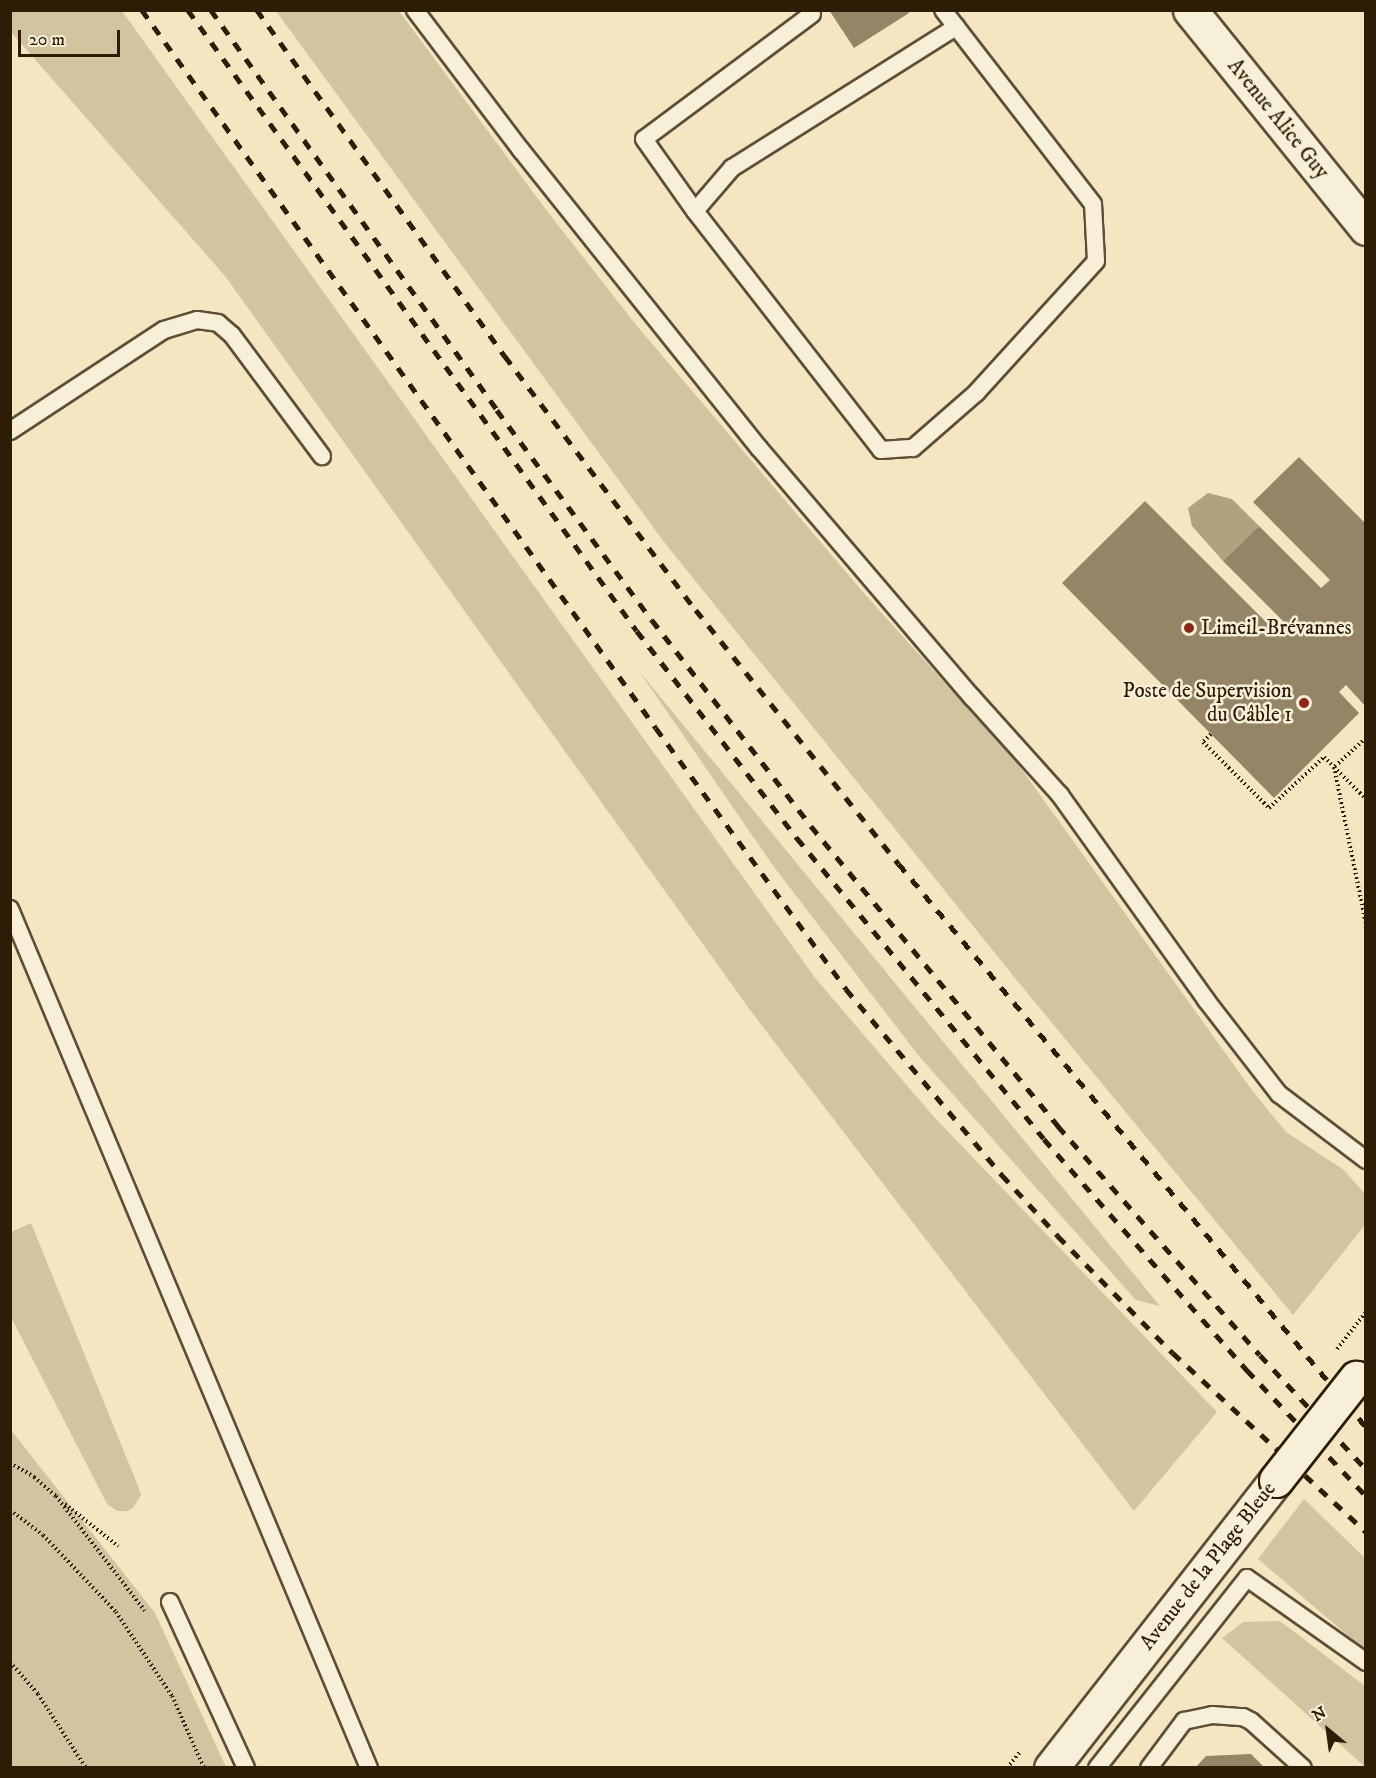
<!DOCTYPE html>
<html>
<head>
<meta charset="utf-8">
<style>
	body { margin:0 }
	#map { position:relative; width:1376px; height:1778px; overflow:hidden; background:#f3e6c1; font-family:"IM FELL DW Pica",serif }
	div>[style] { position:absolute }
	.green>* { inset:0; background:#d1c4a1 }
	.water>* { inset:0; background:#b0a181 }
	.building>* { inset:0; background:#948567 }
	.path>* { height:4px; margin-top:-2px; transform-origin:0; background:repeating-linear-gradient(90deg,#2d1c06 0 1.5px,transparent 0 4.5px) }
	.roads { filter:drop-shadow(2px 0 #5e4e35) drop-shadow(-2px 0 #5e4e35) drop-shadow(0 2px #5e4e35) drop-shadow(0 -2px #5e4e35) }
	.service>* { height:16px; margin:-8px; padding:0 8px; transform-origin:8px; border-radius:8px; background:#f7efd7 }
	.secondary>* { height:33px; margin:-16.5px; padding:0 16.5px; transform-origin:16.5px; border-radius:16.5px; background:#f7efd7 }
	.rail>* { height:4.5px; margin-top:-2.25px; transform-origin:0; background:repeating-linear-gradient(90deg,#2d1c06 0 10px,transparent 0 20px) }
	.bridges { filter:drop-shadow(2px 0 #2d1c06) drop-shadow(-2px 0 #2d1c06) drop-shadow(0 2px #2d1c06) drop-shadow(0 -2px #2d1c06) }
	.secondary-bridge>* { height:33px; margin:-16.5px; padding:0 16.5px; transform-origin:16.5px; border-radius:16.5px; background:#f7efd7 }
	.dots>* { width:16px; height:16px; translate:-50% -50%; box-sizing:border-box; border:3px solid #f7efd7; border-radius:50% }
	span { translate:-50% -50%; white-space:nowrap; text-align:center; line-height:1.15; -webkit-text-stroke:5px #f7efd7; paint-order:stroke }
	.street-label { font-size:21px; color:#2d1c06 }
	.poi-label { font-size:21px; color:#2d1c06 }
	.left { translate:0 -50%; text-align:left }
	.right { translate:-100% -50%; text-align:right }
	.frame { position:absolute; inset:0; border:12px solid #2d1c06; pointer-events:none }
	.north { position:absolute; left:1298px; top:1700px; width:60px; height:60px; -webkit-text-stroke:4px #f7efd7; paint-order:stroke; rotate:331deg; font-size:16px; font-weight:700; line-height:24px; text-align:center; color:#2d1c06 }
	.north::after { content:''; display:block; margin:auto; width:21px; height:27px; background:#2d1c06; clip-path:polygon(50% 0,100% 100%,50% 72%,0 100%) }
	.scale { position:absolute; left:18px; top:30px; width:102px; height:27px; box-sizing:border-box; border:3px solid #2d1c06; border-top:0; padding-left:8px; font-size:18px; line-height:21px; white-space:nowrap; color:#2d1c06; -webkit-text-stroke:4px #f7efd7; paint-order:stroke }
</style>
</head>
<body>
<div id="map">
	<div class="green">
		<div style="clip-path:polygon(10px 11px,122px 11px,816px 979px,934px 1117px,1217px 1412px,1134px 1511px,750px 1010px,225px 276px,11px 32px)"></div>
		<div style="clip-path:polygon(276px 11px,399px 11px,547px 211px,637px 326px,868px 598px,1015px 760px,1254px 1093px,1286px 1132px,1344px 1170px,1365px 1194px,1365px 1225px,1293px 1315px,1015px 978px,664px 542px)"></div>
		<div style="clip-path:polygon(639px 671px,1160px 1306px,1136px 1300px,918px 1055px,774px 867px)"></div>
		<div style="clip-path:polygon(31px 1223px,138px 1486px,141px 1495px,133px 1508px,127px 1511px,117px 1511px,107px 1504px,11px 1317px,11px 1232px)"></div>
		<div style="clip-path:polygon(11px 1430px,155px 1613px,226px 1767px,11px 1767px)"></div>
		<div style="clip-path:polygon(1304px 1499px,1365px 1558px,1365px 1650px,1258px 1559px)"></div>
		<div style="clip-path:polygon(1280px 1621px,1365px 1686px,1365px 1767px,1222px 1638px,1243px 1622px)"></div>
	</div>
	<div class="water">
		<div style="clip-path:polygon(1208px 493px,1232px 499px,1259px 526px,1223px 561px,1192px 526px,1188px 508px)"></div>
	</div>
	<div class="building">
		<div style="clip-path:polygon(829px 10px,907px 10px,909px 13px,854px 48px)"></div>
		<div style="clip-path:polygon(1299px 457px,1366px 524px,1366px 707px,1346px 685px,1339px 692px,1359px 713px,1274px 798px,1062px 583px,1145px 501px,1277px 633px,1286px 624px,1223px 561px,1259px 526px,1321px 588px,1330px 580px,1253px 502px)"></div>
		<div style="clip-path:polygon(1251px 1754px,1265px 1768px,1195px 1768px,1206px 1756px)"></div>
	</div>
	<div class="path">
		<div style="left:1211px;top:734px;width:11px;rotate:135deg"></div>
		<div style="left:1203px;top:742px;width:93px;rotate:45deg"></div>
		<div style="left:1269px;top:808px;width:75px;rotate:-42.8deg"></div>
		<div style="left:1324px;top:757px;width:14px;rotate:45deg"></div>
		<div style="left:1334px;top:767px;width:160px;rotate:78.5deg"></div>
		<div style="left:1366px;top:738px;width:43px;rotate:137.8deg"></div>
		<div style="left:1334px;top:767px;width:45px;rotate:45deg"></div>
		<div style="left:1337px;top:1349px;width:47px;rotate:-51.9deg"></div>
		<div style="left:10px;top:1463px;width:28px;rotate:30deg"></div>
		<div style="left:34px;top:1477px;width:30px;rotate:41deg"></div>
		<div style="left:56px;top:1496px;width:145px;rotate:52.3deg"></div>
		<div style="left:65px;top:1504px;width:68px;rotate:38.4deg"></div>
		<div style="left:10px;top:1510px;width:41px;rotate:37.1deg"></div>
		<div style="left:43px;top:1535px;width:106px;rotate:46.5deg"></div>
		<div style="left:116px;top:1612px;width:101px;rotate:56.3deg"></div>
		<div style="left:172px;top:1696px;width:79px;rotate:66deg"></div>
		<div style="left:10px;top:1662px;width:43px;rotate:48.8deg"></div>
		<div style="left:38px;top:1694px;width:88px;rotate:57deg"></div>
		<div style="left:1007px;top:1768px;width:21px;rotate:-51deg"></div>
	</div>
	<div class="roads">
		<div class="service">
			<div style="left:415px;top:10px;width:176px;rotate:52.9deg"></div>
			<div style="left:521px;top:150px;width:381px;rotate:51.4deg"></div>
			<div style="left:759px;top:448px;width:328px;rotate:49.5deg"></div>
			<div style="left:972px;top:697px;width:132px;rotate:48.1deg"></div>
			<div style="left:1060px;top:795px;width:252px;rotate:54.5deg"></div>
			<div style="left:1206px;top:1000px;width:119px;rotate:52.2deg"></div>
			<div style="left:1279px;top:1094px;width:109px;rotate:37.2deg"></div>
			<div style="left:812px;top:14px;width:209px;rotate:143.3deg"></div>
			<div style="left:644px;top:139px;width:88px;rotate:54.7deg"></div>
			<div style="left:695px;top:211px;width:303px;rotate:52.1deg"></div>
			<div style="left:881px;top:450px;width:32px;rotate:-4deg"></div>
			<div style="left:913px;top:448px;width:84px;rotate:-41.1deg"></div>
			<div style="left:976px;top:393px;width:178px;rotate:-47.7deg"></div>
			<div style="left:1096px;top:261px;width:57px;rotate:-93deg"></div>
			<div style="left:1093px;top:204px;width:245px;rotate:-127.7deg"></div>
			<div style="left:695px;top:211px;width:57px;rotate:-49.3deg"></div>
			<div style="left:732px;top:168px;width:265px;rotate:-32.2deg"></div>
			<div style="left:10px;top:431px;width:184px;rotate:-33.3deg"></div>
			<div style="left:164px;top:330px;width:34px;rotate:-17deg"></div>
			<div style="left:197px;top:320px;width:21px;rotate:8deg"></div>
			<div style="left:218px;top:323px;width:18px;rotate:41deg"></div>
			<div style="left:232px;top:335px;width:151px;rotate:53.4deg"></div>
			<div style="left:10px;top:909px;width:931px;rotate:67.32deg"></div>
			<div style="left:170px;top:1602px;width:183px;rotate:65.4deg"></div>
			<div style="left:1097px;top:1768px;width:242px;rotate:-51.7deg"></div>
			<div style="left:1247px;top:1578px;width:146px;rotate:35.2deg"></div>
			<div style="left:1149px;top:1768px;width:59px;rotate:-53.3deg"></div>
			<div style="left:1184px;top:1721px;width:29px;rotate:-12deg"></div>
			<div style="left:1212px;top:1715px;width:31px;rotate:4deg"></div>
			<div style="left:1243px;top:1717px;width:9px;rotate:27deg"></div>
			<div style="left:1251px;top:1721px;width:70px;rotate:42.1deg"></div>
		</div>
		<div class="secondary">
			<div style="left:1190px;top:10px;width:280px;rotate:51.1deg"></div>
			<div style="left:1051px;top:1768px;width:365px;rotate:-52deg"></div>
		</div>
	</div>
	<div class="rail">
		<div style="left:142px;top:10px;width:883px;rotate:54.4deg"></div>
		<div style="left:656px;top:728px;width:323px;rotate:53.9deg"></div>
		<div style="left:846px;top:989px;width:243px;rotate:50deg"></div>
		<div style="left:1002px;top:1175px;width:83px;rotate:47.4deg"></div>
		<div style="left:1058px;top:1236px;width:164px;rotate:45.5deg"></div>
		<div style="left:1173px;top:1353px;width:263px;rotate:42.8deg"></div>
		<div style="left:188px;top:10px;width:766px;rotate:54.13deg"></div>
		<div style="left:637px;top:631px;width:262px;rotate:52.3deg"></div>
		<div style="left:797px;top:838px;width:389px;rotate:50.6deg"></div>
		<div style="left:1044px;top:1139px;width:308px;rotate:48.7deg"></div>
		<div style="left:1247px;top:1370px;width:173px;rotate:46.6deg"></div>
		<div style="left:211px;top:10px;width:492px;rotate:54.4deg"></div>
		<div style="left:497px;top:410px;width:261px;rotate:53.6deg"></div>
		<div style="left:652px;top:620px;width:260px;rotate:52.3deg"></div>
		<div style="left:811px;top:826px;width:389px;rotate:50.5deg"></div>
		<div style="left:1058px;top:1126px;width:305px;rotate:48.6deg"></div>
		<div style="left:1260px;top:1355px;width:156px;rotate:47.1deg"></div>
		<div style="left:257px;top:10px;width:426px;rotate:54.4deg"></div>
		<div style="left:505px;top:356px;width:318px;rotate:53.1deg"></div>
		<div style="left:696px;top:610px;width:325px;rotate:51.4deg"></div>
		<div style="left:899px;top:864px;width:731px;rotate:50.32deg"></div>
	</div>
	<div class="bridges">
		<div class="secondary-bridge">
			<div style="left:1276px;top:1480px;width:130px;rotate:-51.9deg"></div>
		</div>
	</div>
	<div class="dots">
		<div style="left:1189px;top:628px;background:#8f2418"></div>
		<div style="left:1304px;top:703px;background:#8f2418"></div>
	</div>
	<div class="street-label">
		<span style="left:1278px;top:119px;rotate:51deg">Avenue Alice Guy</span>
		<span style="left:1208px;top:1566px;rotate:-52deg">Avenue de la Plage Bleue</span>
	</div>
	<div class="poi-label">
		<span class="left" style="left:1201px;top:628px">Limeil-Brévannes</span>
		<span class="right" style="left:1292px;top:703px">Poste de Supervision<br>du Câble 1</span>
	</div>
	<div class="frame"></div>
	<div class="north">N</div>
	<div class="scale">20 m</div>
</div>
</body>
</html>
